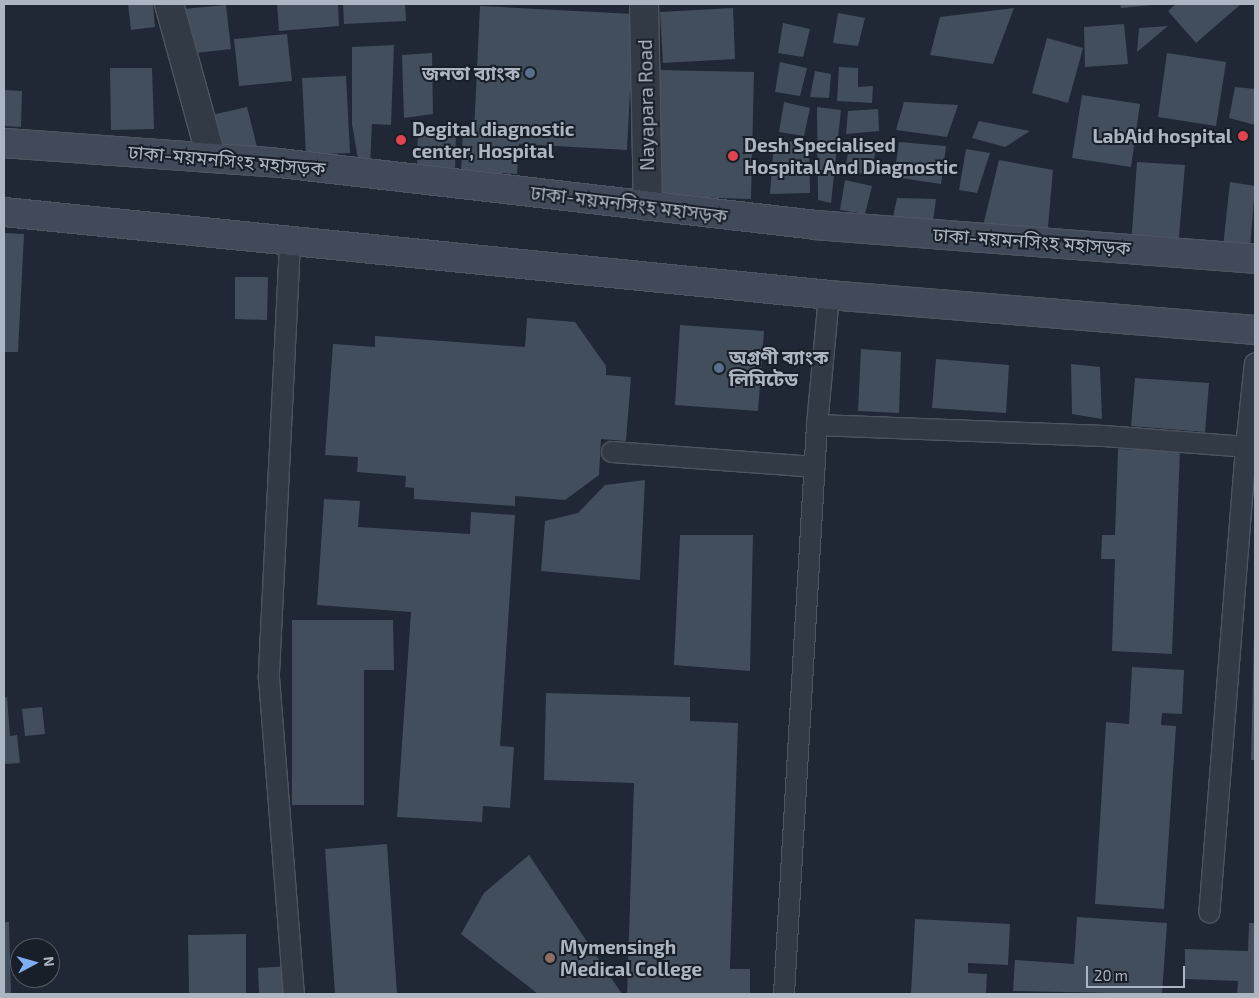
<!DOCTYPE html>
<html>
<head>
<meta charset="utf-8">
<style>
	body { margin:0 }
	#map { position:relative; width:1259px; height:998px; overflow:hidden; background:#1f2834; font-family:"Exo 2","Noto Sans Bengali",sans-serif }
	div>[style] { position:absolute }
	.building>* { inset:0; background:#424e5c }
	.roads { filter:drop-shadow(1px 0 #4d5560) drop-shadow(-1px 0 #4d5560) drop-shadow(0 1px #4d5560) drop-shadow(0 -1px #4d5560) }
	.service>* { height:20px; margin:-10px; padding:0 10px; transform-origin:10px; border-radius:10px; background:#323a45 }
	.minor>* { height:28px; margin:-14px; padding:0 14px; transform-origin:14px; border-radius:14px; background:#323a45 }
	.secondary>* { height:28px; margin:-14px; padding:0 14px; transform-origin:14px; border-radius:14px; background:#414a58 }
	.dots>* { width:14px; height:14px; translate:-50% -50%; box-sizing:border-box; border:2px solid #181f29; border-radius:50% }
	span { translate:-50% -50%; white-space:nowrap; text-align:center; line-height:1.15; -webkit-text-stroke:4px #181f29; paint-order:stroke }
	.poi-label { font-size:19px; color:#acb5c2; font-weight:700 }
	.right { translate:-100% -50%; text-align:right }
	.left { translate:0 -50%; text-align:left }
	.street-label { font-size:19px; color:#acb5c2 }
	.frame { position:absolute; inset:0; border:5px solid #acb5c2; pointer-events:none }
	.north { position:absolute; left:10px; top:938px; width:50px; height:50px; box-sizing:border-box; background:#181f29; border:1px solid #535b66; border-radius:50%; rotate:84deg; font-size:14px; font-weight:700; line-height:20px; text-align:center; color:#acb5c2 }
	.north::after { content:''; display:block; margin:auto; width:18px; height:22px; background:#80aef3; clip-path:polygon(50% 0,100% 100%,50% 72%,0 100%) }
	.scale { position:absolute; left:1086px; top:966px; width:99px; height:22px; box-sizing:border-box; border:2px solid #acb5c2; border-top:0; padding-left:6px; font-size:15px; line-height:18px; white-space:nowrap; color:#acb5c2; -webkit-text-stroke:4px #181f29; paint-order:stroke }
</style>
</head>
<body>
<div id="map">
	<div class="building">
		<div style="clip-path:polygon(128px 4px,153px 4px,155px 27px,131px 30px)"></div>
		<div style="clip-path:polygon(277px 4px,338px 4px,339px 26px,279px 31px)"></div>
		<div style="clip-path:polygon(343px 4px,405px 4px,406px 21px,344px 24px)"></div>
		<div style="clip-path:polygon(1120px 4px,1152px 4px,1152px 5px,1121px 8px)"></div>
		<div style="clip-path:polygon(1176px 4px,1241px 4px,1196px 43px,1168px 11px)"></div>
		<div style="clip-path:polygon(226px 5px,231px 49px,187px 54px,183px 9px)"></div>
		<div style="clip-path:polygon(480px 6px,634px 14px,627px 150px,519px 144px,517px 174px,461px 171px,463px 130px,474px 131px)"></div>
		<div style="clip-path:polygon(733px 8px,735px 59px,663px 63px,660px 12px)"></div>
		<div style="clip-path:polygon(1014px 8px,993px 64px,930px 55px,940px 17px)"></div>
		<div style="clip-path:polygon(838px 13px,865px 18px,858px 46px,833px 43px)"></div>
		<div style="clip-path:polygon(783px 23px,810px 29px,803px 57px,778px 53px)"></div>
		<div style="clip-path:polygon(1124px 24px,1128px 64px,1085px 67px,1084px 27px)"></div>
		<div style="clip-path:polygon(1168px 26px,1137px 52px,1139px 28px)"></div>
		<div style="clip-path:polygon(287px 34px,292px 81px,239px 86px,234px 39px)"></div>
		<div style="clip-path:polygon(1047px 38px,1083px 48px,1068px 103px,1032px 93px)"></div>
		<div style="clip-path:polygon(394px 45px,391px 125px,372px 124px,370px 165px,359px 165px,352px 124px,352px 47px)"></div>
		<div style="clip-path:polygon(432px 53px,433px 114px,404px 118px,402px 55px)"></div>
		<div style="clip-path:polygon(1167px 53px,1226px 62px,1216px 126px,1158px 117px)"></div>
		<div style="clip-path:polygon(780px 62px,807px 68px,800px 96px,775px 92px)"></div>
		<div style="clip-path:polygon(839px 67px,858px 68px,858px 87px,873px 86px,872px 103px,837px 101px)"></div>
		<div style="clip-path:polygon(110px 68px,152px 68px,154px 129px,111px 130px)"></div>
		<div style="clip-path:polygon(657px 70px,754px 72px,751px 199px,654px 196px)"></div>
		<div style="clip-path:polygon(815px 71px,831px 74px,829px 98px,810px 97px)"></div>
		<div style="clip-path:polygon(346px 76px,350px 153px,306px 155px,302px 78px)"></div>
		<div style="clip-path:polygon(1235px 87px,1255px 89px,1255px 125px,1229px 118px)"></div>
		<div style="clip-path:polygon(4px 90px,22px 91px,21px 127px,4px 126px)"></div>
		<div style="clip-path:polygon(1082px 95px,1140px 104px,1131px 167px,1072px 158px)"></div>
		<div style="clip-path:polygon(784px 102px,810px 108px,804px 136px,779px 132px)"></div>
		<div style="clip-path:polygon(904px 102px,958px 105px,947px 137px,896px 130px)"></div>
		<div style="clip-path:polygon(247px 107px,257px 147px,214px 143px,207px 116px)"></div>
		<div style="clip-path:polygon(817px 107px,841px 110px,831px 203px,818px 200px)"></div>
		<div style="clip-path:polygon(878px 109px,879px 131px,846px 134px,848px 111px)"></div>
		<div style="clip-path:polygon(979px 121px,1030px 131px,1005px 147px,972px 138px)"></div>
		<div style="clip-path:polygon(418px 128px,456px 130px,455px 171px,417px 170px)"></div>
		<div style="clip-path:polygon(774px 141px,809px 142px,810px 193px,770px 194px)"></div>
		<div style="clip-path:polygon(850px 141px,877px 146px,870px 175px,845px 171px)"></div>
		<div style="clip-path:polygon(899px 142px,946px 146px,941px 184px,894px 177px)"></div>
		<div style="clip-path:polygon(966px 149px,990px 153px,977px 193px,959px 190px)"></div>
		<div style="clip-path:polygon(999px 160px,1053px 170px,1047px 238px,982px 230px)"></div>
		<div style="clip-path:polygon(1137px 162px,1185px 165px,1178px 248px,1131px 245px)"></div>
		<div style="clip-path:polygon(845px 180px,872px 186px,865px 214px,840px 210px)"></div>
		<div style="clip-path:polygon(1230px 182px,1255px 186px,1250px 248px,1223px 247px)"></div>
		<div style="clip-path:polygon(897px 198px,936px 199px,933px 221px,893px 217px)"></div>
		<div style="clip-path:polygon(4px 233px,24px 234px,18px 352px,4px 352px)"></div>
		<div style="clip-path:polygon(235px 277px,268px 277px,267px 320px,235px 319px)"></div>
		<div style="clip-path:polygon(527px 318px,575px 322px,606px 366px,606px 375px,631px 377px,626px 441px,601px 439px,599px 475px,565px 500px,515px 496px,515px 506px,414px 499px,414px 488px,405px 487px,406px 476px,357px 472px,358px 457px,325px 455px,333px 344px,375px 347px,375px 336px,525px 347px)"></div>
		<div style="clip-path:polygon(680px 325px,764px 331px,758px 411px,675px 405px)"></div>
		<div style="clip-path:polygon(861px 349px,901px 352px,899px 413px,858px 411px)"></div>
		<div style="clip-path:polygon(936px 359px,1009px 365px,1006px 413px,932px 408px)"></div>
		<div style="clip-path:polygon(1071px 364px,1100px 367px,1102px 419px,1072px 414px)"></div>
		<div style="clip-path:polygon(1135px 378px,1209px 383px,1205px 432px,1131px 426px)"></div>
		<div style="clip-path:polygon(1118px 449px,1180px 451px,1172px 654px,1112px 651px,1115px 559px,1101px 559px,1102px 535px,1115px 535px)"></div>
		<div style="clip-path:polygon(645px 480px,640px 580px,541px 571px,545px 521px,578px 513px,605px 485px)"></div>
		<div style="clip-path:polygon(324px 499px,360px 501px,358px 527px,470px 534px,471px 512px,515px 515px,500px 746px,514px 747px,510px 808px,483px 806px,482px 822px,397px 817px,411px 612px,317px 605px)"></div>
		<div style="clip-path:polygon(680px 535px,753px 535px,750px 671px,674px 665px)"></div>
		<div style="clip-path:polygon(292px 620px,393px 620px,394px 670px,364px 670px,364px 805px,292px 805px)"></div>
		<div style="clip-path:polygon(1254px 635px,1255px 635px,1255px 760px,1251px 760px)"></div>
		<div style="clip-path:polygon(1132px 667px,1184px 670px,1182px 714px,1162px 713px,1161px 725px,1176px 726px,1164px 909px,1095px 904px,1106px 722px,1129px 724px)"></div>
		<div style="clip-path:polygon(546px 693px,690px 697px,690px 721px,738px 723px,730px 969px,750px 969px,750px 994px,627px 994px,634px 783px,544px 780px)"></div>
		<div style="clip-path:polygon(7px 697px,10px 736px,17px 735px,20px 763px,4px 764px,4px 698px)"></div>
		<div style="clip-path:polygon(42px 707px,45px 734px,25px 736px,22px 709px)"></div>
		<div style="clip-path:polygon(387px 844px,397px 994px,335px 994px,325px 849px)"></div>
		<div style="clip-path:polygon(529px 855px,622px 994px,538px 994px,461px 934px,484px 893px)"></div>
		<div style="clip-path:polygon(1077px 917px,1167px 923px,1162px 994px,1013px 991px,1015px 960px,1074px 964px)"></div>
		<div style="clip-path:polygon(915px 919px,1010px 924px,1008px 965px,968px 963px,968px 973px,987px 974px,986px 994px,911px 994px)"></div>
		<div style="clip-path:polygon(4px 922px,9px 922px,11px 994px,4px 994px)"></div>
		<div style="clip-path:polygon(1249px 923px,1255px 923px,1255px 994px,1237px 994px,1238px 981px,1185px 979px,1185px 949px,1248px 951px)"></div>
		<div style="clip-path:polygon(246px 934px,246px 994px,189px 994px,188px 935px)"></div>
		<div style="clip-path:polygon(291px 966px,293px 994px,259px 994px,258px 968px)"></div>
	</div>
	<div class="roads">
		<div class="service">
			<div style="left:290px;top:243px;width:436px;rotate:92.8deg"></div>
			<div style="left:269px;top:678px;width:317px;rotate:85.5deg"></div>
			<div style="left:817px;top:425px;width:287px;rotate:2.2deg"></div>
			<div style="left:1104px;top:436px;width:142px;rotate:4.4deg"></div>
			<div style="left:1246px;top:447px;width:467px;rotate:94.5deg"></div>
			<div style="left:1246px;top:447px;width:84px;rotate:-83.9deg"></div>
			<div style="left:612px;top:452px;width:203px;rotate:4.2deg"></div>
			<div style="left:784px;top:994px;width:570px;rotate:-86.68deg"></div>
			<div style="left:817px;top:425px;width:131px;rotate:-84.7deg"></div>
		</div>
		<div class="minor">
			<div style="left:169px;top:4px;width:159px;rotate:74.6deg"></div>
			<div style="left:644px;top:4px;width:202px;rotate:88.9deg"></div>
		</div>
		<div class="secondary">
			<div style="left:4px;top:143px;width:268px;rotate:4.1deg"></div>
			<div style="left:271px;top:162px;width:549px;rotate:6.59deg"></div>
			<div style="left:816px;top:225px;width:440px;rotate:4.4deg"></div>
			<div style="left:4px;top:212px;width:829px;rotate:5.74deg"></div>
			<div style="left:829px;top:295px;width:427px;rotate:4.7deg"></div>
		</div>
	</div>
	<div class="dots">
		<div style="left:530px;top:73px;background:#5c6f8a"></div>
		<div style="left:1243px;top:136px;background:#e0444e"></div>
		<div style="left:401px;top:140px;background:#e0444e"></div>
		<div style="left:733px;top:156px;background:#e0444e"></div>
		<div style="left:719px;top:368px;background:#5c6f8a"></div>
		<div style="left:550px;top:958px;background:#8d6e63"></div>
	</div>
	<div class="poi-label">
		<span class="right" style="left:520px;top:73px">জনতা ব্যাংক</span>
		<span class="left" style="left:412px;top:140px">Degital diagnostic<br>center, Hospital</span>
		<span class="right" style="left:1232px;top:136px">LabAid hospital</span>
		<span class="left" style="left:744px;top:156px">Desh Specialised<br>Hospital And Diagnostic</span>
		<span class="left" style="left:729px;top:368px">অগ্রণী ব্যাংক<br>লিমিটেড</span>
		<span class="left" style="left:560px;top:958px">Mymensingh<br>Medical College</span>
	</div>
	<div class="street-label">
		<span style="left:646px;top:105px;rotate:-91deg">Nayapara Road</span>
		<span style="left:227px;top:160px;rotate:5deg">ঢাকা-ময়মনসিংহ মহাসড়ক</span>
		<span style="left:629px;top:204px;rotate:7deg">ঢাকা-ময়মনসিংহ মহাসড়ক</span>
		<span style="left:1032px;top:241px;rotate:4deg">ঢাকা-ময়মনসিংহ মহাসড়ক</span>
	</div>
	<div class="frame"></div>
	<div class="north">N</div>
	<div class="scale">20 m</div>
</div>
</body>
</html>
